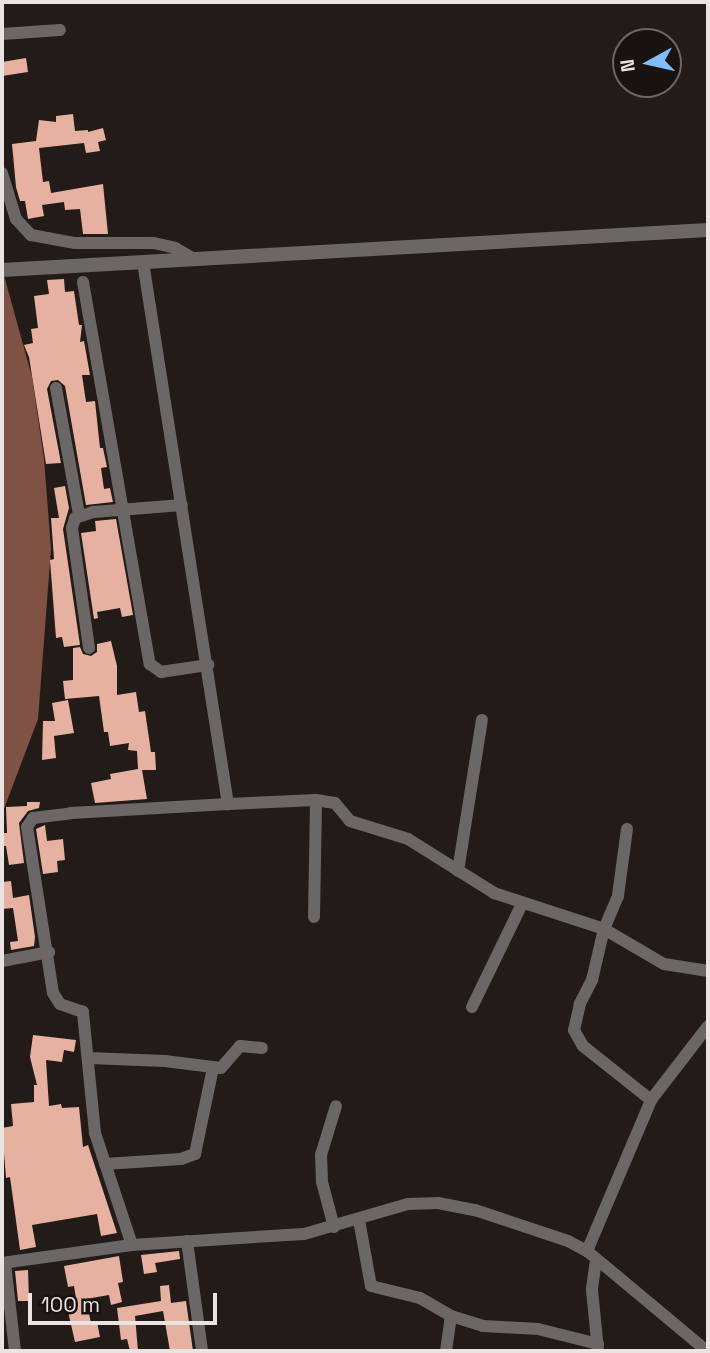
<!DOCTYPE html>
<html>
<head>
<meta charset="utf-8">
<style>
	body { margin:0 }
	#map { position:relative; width:710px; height:1353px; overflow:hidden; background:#221b18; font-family:"Space Grotesk",sans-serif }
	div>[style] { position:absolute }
	.water>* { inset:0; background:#805243 }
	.building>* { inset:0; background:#e6b1a0 }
	.minor>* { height:12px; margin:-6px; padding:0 6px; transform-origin:6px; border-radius:6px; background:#6b6766 }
	.tertiary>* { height:14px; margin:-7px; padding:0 7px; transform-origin:7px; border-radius:7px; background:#6b6766 }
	span { translate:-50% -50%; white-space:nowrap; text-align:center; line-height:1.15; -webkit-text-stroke:7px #191210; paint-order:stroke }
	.frame { position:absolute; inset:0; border:4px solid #e9e4e2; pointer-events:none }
	.north { position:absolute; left:612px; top:28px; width:70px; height:70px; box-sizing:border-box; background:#191210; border:2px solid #6c6664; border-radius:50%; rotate:262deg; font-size:19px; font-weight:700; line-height:28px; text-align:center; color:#e9e4e2 }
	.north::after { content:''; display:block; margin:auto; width:24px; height:32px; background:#7fbdfa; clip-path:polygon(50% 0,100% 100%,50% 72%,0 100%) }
	.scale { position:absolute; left:28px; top:1293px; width:189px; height:32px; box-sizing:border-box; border:4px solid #e9e4e2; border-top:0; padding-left:9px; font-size:21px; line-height:24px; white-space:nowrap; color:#e9e4e2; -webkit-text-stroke:5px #191210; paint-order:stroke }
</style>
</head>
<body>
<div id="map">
	<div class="water">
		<div style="clip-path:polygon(2px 268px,32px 377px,44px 459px,51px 549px,38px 719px,2px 814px)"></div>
	</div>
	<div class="building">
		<div style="clip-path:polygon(26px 58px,28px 72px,2px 76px,2px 62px)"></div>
		<div style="clip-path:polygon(73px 114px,75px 131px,88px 130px,88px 132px,103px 128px,106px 140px,98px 142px,100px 151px,86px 153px,84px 143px,39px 148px,43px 182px,49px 181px,51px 193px,103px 184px,108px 234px,83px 234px,80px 209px,65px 210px,64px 202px,42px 205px,44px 216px,28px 219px,25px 201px,20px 201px,16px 187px,12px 144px,36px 141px,39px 120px,56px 122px,56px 116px)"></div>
		<div style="clip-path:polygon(64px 279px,65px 292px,74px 291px,79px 325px,82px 325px,80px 342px,84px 341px,90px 375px,82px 375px,86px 402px,95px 401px,100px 448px,103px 448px,107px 467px,101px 468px,104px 489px,110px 488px,113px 502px,86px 505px,65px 386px,58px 380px,51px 381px,47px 389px,61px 463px,46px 464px,29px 357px,24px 345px,33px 343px,31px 329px,38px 328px,34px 296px,49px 294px,47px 280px)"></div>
		<div style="clip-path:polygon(65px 486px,69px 508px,63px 529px,80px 645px,64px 647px,62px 637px,56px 638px,50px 560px,54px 559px,51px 518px,59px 518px,54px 488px)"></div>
		<div style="clip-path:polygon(116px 519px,133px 615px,122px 617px,120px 608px,97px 612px,98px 618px,94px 619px,81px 533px,96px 531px,95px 521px)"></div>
		<div style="clip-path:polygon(111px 641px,117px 666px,117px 695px,136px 692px,139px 712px,145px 711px,151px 752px,155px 752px,156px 770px,142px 770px,147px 799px,95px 803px,91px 783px,111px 779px,110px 774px,138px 769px,137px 751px,128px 750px,129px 743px,110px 746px,108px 732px,104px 732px,99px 696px,65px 699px,63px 681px,73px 680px,73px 648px,80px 647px,83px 654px,91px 656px,97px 652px,97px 644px)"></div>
		<div style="clip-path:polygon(68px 700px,74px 733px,54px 736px,56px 758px,42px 760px,43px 721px,55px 721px,52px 703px)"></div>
		<div style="clip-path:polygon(27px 802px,40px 802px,39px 808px,28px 811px,19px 823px,24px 863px,9px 865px,6px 846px,2px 846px,2px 833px,7px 833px,6px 807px,27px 806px)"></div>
		<div style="clip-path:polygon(45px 825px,47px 841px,63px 839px,65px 860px,57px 861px,58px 872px,43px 874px,36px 829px)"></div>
		<div style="clip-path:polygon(11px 881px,13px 898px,29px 895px,35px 937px,34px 946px,11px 950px,10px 942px,18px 941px,13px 908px,2px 909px,2px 882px)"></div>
		<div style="clip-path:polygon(33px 1035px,76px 1040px,74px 1052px,64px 1050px,62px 1062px,46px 1060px,49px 1106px,61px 1104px,62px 1108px,79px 1107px,83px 1147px,88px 1145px,117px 1233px,101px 1236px,97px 1214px,32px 1225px,36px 1247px,20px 1250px,10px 1177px,6px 1178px,2px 1128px,13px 1126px,11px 1104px,34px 1102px,34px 1085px,37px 1085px,30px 1057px)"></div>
		<div style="clip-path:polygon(179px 1251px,180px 1259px,155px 1263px,157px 1272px,144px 1274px,141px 1255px)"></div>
		<div style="clip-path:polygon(119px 1256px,123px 1282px,118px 1283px,122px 1302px,111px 1305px,109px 1295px,86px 1299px,91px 1323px,97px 1322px,100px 1337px,75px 1342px,67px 1307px,77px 1305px,74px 1286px,68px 1287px,64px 1266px)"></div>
		<div style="clip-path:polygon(28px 1270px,29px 1301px,18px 1301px,15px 1271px)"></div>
		<div style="clip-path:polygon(169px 1285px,171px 1303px,186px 1301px,193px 1351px,170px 1351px,163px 1311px,135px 1316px,138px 1351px,130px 1351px,127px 1339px,121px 1340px,117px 1308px,161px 1301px,160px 1286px)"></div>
	</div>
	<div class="minor">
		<div style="left:2px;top:34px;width:58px;rotate:-3.9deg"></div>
		<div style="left:2px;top:173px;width:48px;rotate:73.1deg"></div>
		<div style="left:16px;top:219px;width:22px;rotate:47deg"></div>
		<div style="left:31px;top:235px;width:45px;rotate:10.3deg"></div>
		<div style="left:75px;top:243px;width:79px"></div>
		<div style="left:154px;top:243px;width:22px;rotate:13deg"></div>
		<div style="left:175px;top:248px;width:22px;rotate:30deg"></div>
		<div style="left:143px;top:262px;width:549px;rotate:81.09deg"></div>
		<div style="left:83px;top:282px;width:388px;rotate:80.1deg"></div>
		<div style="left:150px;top:664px;width:14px;rotate:36deg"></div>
		<div style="left:161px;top:672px;width:48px;rotate:-8.5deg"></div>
		<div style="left:56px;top:388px;width:129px;rotate:79.7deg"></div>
		<div style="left:89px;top:648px;width:121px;rotate:-98.1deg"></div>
		<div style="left:72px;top:528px;width:10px;rotate:-73deg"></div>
		<div style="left:75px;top:518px;width:20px;rotate:-18deg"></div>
		<div style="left:94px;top:512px;width:88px;rotate:-4.5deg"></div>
		<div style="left:627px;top:829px;width:68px;rotate:97.7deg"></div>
		<div style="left:618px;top:896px;width:36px;rotate:113deg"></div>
		<div style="left:604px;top:929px;width:52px;rotate:103.2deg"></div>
		<div style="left:592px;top:980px;width:27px;rotate:117deg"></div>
		<div style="left:580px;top:1004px;width:27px;rotate:103deg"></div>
		<div style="left:574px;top:1030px;width:18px;rotate:61deg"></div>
		<div style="left:583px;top:1046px;width:87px;rotate:38.5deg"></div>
		<div style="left:458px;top:871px;width:153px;rotate:-81deg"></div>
		<div style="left:314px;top:917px;width:117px;rotate:-89deg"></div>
		<div style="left:2px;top:961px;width:48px;rotate:-10.8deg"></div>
		<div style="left:472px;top:1007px;width:114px;rotate:-64.1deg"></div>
		<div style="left:89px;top:1058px;width:76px;rotate:2.3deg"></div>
		<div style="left:165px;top:1061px;width:56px;rotate:7.1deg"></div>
		<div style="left:221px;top:1068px;width:29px;rotate:-49deg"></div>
		<div style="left:240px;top:1046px;width:22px;rotate:5deg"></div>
		<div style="left:105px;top:1164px;width:76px;rotate:-3.8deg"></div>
		<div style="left:181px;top:1159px;width:15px;rotate:-20deg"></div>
		<div style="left:195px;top:1154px;width:88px;rotate:-78.2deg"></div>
		<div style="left:359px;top:1220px;width:67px;rotate:79.7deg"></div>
		<div style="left:371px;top:1286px;width:50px;rotate:13.8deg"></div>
		<div style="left:420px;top:1298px;width:36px;rotate:30deg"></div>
		<div style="left:451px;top:1316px;width:34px;rotate:17deg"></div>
		<div style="left:483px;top:1326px;width:55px;rotate:3.1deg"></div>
		<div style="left:538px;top:1329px;width:62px;rotate:14deg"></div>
		<div style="left:334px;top:1227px;width:47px;rotate:-104.9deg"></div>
		<div style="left:322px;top:1182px;width:27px;rotate:-92deg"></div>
		<div style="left:321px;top:1155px;width:51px;rotate:-73deg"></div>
		<div style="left:187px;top:1241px;width:111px;rotate:82.2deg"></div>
		<div style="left:132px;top:1245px;width:118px;rotate:-108.3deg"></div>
		<div style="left:95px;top:1133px;width:122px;rotate:-95.7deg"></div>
		<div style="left:83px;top:1012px;width:24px;rotate:-161deg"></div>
		<div style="left:60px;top:1004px;width:13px;rotate:-122deg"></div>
		<div style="left:53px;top:993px;width:168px;rotate:-98.9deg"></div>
		<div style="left:27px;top:827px;width:11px;rotate:-56deg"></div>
		<div style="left:33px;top:818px;width:38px;rotate:-7deg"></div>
		<div style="left:71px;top:813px;width:157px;rotate:-3.3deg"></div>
		<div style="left:228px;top:804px;width:88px;rotate:-2.6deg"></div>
		<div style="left:316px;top:800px;width:19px;rotate:9deg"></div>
		<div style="left:335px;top:803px;width:23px;rotate:50deg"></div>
		<div style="left:350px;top:821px;width:61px;rotate:17.2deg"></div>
		<div style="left:408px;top:839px;width:102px;rotate:32.1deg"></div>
		<div style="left:494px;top:893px;width:116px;rotate:18.1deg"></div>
		<div style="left:604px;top:929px;width:69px;rotate:30.3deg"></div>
		<div style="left:664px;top:964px;width:45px;rotate:9deg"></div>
		<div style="left:587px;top:1251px;width:164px;rotate:-67deg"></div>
		<div style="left:651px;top:1100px;width:93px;rotate:-52.4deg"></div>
		<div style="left:596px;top:1260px;width:30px;rotate:98deg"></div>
		<div style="left:592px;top:1290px;width:60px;rotate:84.3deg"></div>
		<div style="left:2px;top:1263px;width:131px;rotate:-7.9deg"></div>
		<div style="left:132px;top:1245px;width:172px;rotate:-3.7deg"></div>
		<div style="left:304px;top:1234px;width:108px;rotate:-16.1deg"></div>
		<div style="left:408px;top:1204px;width:30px;rotate:-2deg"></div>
		<div style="left:438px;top:1203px;width:38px;rotate:11deg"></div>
		<div style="left:475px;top:1210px;width:98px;rotate:18.4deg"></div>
		<div style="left:568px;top:1241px;width:21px;rotate:28deg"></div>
		<div style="left:587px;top:1251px;width:156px;rotate:39.8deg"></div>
		<div style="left:5px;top:1263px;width:89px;rotate:83.5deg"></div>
		<div style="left:446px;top:1351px;width:35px;rotate:-82deg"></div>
	</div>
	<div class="tertiary">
		<div style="left:2px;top:270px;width:707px;rotate:-3.24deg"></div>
	</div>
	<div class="frame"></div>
	<div class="north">N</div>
	<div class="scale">100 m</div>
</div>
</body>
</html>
